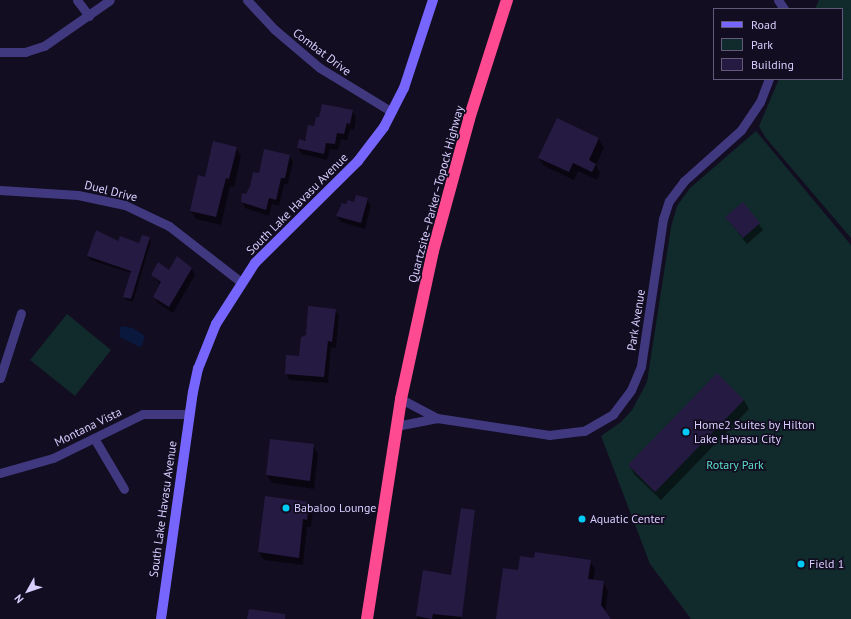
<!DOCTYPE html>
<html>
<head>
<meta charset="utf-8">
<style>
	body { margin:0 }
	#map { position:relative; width:851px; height:619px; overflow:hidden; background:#130d21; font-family:"PT Sans",sans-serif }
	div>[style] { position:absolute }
	.green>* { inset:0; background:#112a2b }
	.water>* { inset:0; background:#0a183e }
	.shadow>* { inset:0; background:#0007 }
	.building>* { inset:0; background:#251a42 }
	.street>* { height:9px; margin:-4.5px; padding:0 4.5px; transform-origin:4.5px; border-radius:4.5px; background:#413980 }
	.secondary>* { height:10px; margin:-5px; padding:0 5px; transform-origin:5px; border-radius:5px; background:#7666fe }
	.highway>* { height:12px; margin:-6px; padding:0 6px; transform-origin:6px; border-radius:6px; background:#fe4a91 }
	.dots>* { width:11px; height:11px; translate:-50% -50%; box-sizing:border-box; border:2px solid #130d21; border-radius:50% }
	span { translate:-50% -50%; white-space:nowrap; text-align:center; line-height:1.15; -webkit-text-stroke:3.5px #130d21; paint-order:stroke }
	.street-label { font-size:12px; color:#d8ceff }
	.poi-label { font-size:12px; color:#d8ceff }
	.left { translate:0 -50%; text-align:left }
	.park-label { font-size:12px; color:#5bdec8 }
	.legend { position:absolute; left:713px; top:8px; width:130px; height:72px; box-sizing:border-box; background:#130d21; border:1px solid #625a7a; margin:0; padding:5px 7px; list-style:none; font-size:12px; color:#d8ceff }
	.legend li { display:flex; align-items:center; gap:8px; height:20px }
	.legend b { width:20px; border:1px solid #625a7a }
	.north { position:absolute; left:8px; top:571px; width:40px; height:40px; -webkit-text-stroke:3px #130d21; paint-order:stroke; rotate:230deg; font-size:11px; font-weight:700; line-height:16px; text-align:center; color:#d8ceff }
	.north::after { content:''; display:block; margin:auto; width:14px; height:18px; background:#d8ceff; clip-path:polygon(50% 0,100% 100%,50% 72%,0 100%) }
</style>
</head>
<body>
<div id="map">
	<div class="green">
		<div style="clip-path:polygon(819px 0,851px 0,851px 238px,765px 137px,759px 126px,779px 79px,842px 79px,842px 9px,815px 9px)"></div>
		<div style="clip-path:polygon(756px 131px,851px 245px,851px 619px,691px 619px,650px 564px,601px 436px,621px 422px,632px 410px,647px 382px,671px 227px,677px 206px,690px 188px)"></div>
		<div style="clip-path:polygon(67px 314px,111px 350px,75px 396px,30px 360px)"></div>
	</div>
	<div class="water">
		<div style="clip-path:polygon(121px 326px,133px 328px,145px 336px,142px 346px,140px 347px,119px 337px)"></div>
	</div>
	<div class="shadow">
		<div style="clip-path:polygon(353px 111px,356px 118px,354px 130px,350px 129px,347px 140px,341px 139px,338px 150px,330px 149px,327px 160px,302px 154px,298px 148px,315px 127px)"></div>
		<div style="clip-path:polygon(558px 119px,599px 139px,604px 148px,596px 165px,600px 173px,597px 180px,578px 171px,574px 180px,544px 166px,539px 158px)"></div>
		<div style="clip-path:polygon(236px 148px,241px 156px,234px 187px,230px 186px,221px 225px,196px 219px,191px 211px,206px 178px)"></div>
		<div style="clip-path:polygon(289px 156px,293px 162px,288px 184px,284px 184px,279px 206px,272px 204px,269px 216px,245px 208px,242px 201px,247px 195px,254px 173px,260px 174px)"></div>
		<div style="clip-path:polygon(367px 199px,371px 206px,365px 229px,341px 222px,337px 216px,346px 205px)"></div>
		<div style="clip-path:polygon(743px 203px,763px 230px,747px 244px,726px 217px)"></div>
		<div style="clip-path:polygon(149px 238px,151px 241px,133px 302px,126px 300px,124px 296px,131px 273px,90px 260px,88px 256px,119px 242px,140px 244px)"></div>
		<div style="clip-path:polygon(177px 258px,192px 269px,195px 275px,173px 313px,158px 303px,154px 297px,161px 285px,152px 275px,169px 271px)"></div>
		<div style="clip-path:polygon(335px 310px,339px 316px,336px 348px,331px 347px,328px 383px,289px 380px,286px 373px)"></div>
		<div style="clip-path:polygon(744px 400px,749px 409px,661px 500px,634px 474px,629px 465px)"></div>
		<div style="clip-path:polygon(313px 445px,318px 454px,314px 489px,272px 483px,267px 475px)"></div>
		<div style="clip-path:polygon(266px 497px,308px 502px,313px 510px,311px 527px,307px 527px,303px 565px,264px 560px,259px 552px)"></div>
		<div style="clip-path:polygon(475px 511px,461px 619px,417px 619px,423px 571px,452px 576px)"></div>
		<div style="clip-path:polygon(535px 559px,590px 561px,595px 569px,593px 581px,603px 582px,608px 591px,605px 613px,610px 619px,497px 619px,519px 571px)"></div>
	</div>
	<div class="building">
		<div style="clip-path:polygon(322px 104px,353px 110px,350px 124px,347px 123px,344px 134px,337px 133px,335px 144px,326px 143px,324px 154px,297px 148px,299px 139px,305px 141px,308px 125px,314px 126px,316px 117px,319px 117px)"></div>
		<div style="clip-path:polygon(557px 118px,599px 138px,589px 160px,596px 164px,592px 172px,573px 163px,569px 172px,538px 158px)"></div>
		<div style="clip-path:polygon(213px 141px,237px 147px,229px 179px,226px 178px,216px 217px,190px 211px,198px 175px,205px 177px)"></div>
		<div style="clip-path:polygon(264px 149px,290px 155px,285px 178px,281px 178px,276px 200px,269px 198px,266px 210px,241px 202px,242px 193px,246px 194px,250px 186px,253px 172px,259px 173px)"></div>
		<div style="clip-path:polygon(356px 195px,368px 198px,361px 223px,336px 216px,342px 203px,346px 204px,348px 200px,354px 202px)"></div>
		<div style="clip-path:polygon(743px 202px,760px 223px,743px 238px,725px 217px)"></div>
		<div style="clip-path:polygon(96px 230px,118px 241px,120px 236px,139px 243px,142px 235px,150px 237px,131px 299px,123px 297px,131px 271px,87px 256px)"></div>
		<div style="clip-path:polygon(177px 256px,192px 268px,169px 307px,153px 297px,161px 282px,151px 275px,158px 262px,169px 270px)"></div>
		<div style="clip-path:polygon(308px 306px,336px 309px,332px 342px,328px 341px,324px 377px,285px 374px,286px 355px,299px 356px,301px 337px,306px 335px)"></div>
		<div style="clip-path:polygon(717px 373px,744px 400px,655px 492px,628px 465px)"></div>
		<div style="clip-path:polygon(270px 439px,314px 444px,310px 481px,266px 475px)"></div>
		<div style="clip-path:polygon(265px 496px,309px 502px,307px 520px,303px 519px,299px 558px,258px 552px)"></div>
		<div style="clip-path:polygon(461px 508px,475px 510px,462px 617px,433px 614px,432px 619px,416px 616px,423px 570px,451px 575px)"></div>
		<div style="clip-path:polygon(535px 552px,591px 560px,588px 579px,604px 581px,601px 605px,611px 619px,496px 619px,503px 568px,518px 570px,520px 556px,534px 558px)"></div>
		<div style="clip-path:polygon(249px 609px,285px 614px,285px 619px,247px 619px)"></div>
	</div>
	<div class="street">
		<div style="left:77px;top:0;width:20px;rotate:53deg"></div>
		<div style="left:247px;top:0;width:40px;rotate:47deg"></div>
		<div style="left:274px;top:29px;width:60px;rotate:40.3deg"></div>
		<div style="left:320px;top:68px;width:84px;rotate:31.4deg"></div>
		<div style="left:778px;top:0;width:11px;rotate:56deg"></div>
		<div style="left:0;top:52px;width:25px"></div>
		<div style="left:25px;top:52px;width:20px;rotate:-18deg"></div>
		<div style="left:44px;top:46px;width:80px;rotate:-34.9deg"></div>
		<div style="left:0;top:190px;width:78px;rotate:3.7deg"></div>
		<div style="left:78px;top:195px;width:48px;rotate:12deg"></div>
		<div style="left:125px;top:205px;width:49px;rotate:25.5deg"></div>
		<div style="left:169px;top:226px;width:91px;rotate:37.9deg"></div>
		<div style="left:0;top:378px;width:68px;rotate:-72.1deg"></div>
		<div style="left:401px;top:399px;width:41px;rotate:27.8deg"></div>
		<div style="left:437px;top:418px;width:113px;rotate:8.6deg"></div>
		<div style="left:549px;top:435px;width:35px;rotate:-7deg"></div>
		<div style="left:584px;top:431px;width:34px;rotate:-30deg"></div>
		<div style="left:613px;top:414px;width:30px;rotate:-53deg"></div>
		<div style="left:631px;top:390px;width:26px;rotate:-67deg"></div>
		<div style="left:641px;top:366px;width:149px;rotate:-81.5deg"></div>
		<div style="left:663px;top:219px;width:19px;rotate:-72deg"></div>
		<div style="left:669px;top:201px;width:25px;rotate:-53deg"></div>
		<div style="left:684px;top:181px;width:76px;rotate:-41.8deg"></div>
		<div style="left:741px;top:130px;width:34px;rotate:-56deg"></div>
		<div style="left:760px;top:102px;width:25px;rotate:-69deg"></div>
		<div style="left:396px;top:426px;width:42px;rotate:-11deg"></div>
		<div style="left:94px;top:438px;width:59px;rotate:59.5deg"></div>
		<div style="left:0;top:473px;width:55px;rotate:-15.8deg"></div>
		<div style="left:53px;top:458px;width:100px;rotate:-26.1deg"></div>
		<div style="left:143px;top:414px;width:46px"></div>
	</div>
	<div class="secondary">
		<div style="left:161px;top:619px;width:229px;rotate:-82deg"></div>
		<div style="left:193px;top:392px;width:24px;rotate:-78deg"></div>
		<div style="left:198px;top:369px;width:48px;rotate:-68.2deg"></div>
		<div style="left:216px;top:324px;width:72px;rotate:-57.4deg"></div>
		<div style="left:255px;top:263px;width:145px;rotate:-44.7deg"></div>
		<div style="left:358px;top:161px;width:43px;rotate:-52.6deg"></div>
		<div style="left:384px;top:127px;width:44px;rotate:-62.9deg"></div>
		<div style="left:404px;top:88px;width:93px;rotate:-71.8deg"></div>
	</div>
	<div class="highway">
		<div style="left:367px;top:619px;width:223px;rotate:-81.2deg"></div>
		<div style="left:401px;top:399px;width:151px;rotate:-77.8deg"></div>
		<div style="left:433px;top:251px;width:137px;rotate:-74.7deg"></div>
		<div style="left:469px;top:119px;width:125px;rotate:-72.3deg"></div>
	</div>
	<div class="dots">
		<div style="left:686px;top:432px;background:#02caf7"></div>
		<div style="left:286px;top:508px;background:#02caf7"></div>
		<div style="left:582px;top:519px;background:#02caf7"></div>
		<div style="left:801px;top:564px;background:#02caf7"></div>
	</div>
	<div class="street-label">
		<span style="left:322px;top:52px;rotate:37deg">Combat Drive</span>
		<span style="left:111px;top:191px;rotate:14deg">Duel Drive</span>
		<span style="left:436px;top:194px;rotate:-75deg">Quartzsite–Parker–Topock Highway</span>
		<span style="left:297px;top:204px;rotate:-45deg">South Lake Havasu Avenue</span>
		<span style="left:636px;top:320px;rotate:-81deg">Park Avenue</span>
		<span style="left:88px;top:427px;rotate:-26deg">Montana Vista</span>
		<span style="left:163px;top:509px;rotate:-82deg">South Lake Havasu Avenue</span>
	</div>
	<div class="poi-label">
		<span class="left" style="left:694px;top:432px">Home2 Suites by Hilton<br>Lake Havasu City</span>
		<span class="left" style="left:294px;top:508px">Babaloo Lounge</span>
		<span class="left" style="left:590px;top:519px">Aquatic Center</span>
		<span class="left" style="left:809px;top:564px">Field 1</span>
	</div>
	<div class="park-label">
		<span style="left:735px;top:465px">Rotary Park</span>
	</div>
	<ul class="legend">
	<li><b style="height:5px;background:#7666fe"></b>Road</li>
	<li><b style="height:11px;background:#112a2b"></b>Park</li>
	<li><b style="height:11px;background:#251a42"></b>Building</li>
	</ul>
	<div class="north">N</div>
</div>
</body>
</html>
